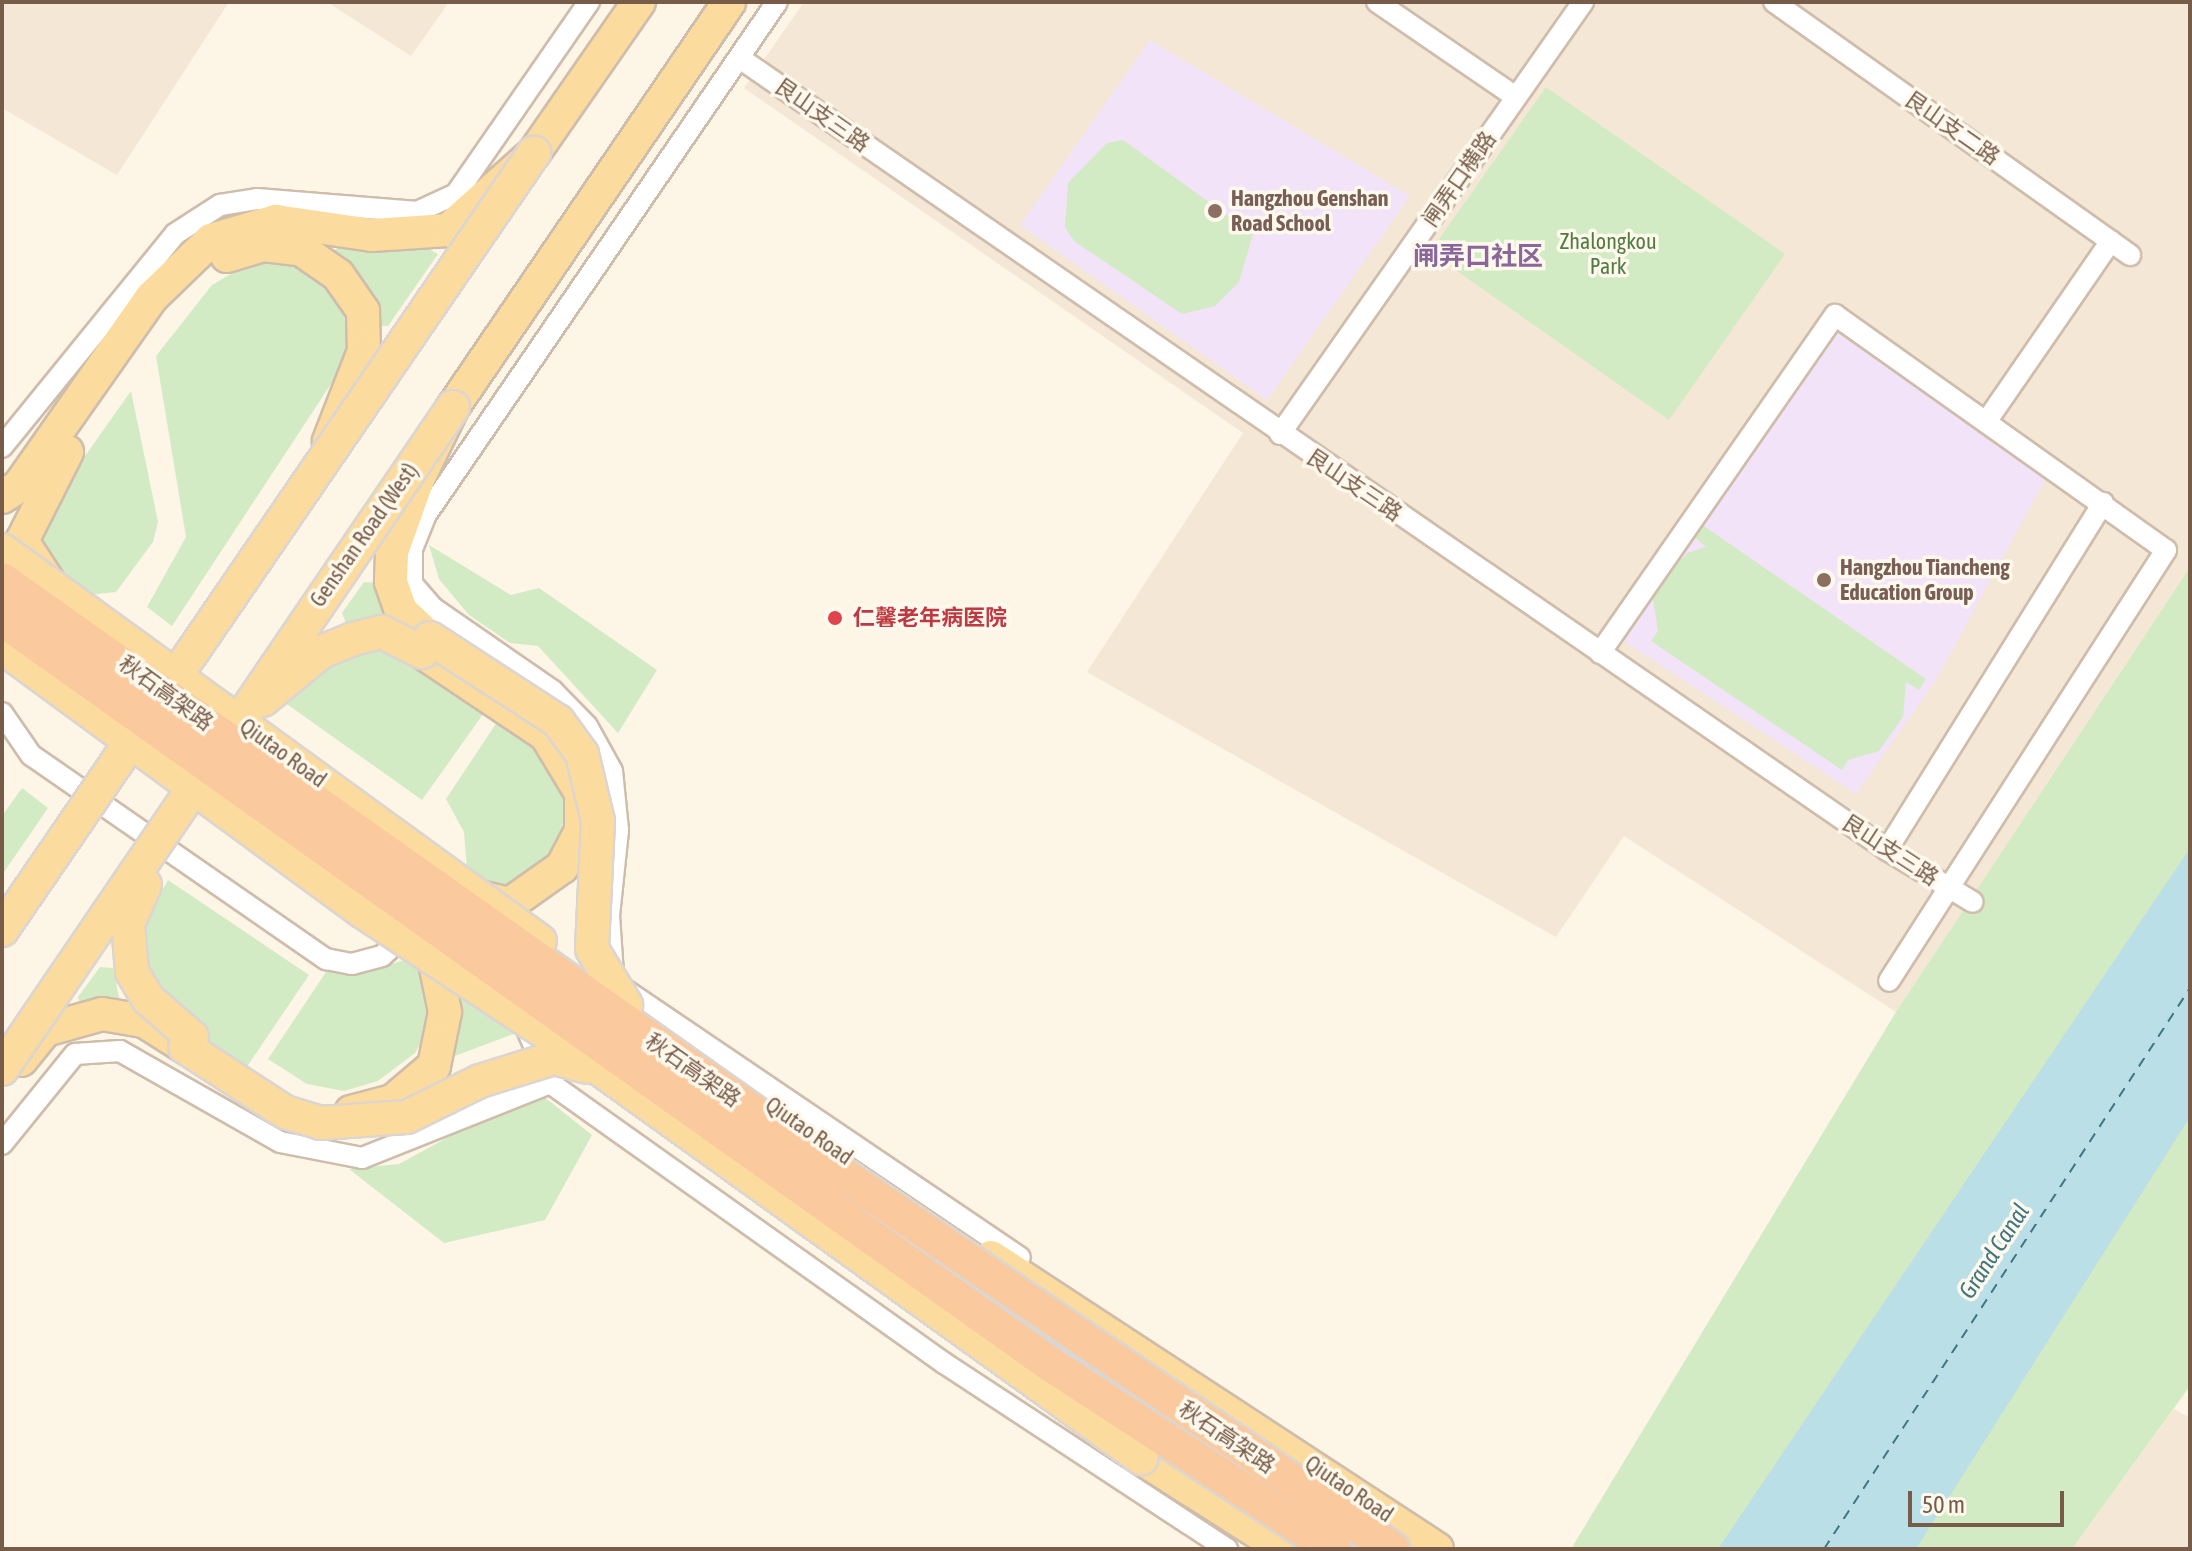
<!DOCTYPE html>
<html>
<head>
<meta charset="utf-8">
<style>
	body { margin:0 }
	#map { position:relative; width:2192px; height:1551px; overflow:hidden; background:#fdf5e6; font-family:"Asap Condensed","Noto Sans SC",sans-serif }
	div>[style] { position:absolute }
	.residential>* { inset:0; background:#f5e7d5 }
	.education>* { inset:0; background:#f2e3f9 }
	.green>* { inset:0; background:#d2ebc4 }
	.water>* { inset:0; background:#badfe7 }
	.ferry>* { height:2px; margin-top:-1px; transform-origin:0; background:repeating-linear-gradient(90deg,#407683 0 10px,transparent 0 18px) }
	.roads { filter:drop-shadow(2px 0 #cfbdac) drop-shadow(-2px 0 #cfbdac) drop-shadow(0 2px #cfbdac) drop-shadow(0 -2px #cfbdac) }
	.minor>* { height:20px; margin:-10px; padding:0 10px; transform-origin:10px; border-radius:10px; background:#fff }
	.primary>* { height:32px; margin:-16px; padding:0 16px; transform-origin:16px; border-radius:16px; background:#fcdc9e }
	.bridges { filter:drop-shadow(2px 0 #dcd5d0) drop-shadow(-2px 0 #dcd5d0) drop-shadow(0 2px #dcd5d0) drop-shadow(0 -2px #dcd5d0) }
	.primary-bridge>* { height:32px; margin:-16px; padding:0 16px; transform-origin:16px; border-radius:16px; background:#fcdc9e }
	.trunk-bridge>* { height:34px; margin:-17px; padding:0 17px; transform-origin:17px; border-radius:17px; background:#faca9e }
	.dots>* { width:22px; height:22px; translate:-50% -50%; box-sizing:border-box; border:4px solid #fff9ed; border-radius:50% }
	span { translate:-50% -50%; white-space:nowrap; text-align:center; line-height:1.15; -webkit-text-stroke:7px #fff9ed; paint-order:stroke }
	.street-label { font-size:22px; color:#775c4a }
	.education-label { font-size:22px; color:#785e54; font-weight:700 }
	.left { translate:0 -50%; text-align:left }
	.park-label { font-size:22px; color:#517d42 }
	.health-label { font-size:22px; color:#be3a42; font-weight:700 }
	.water-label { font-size:24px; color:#407683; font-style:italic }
	.quarter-label { font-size:26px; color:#8a669a; font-weight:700 }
	.frame { position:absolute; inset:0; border:4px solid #775c4a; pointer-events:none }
	.scale { position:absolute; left:1908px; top:1491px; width:156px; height:36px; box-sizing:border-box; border:4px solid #775c4a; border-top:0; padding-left:10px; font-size:24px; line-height:28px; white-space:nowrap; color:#775c4a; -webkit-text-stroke:6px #fff9ed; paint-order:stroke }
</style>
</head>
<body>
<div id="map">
	<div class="residential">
		<div style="clip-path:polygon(2px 2px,229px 2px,117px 175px,2px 108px)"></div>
		<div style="clip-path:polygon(327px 2px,449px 2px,411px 56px)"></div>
		<div style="clip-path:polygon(804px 2px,2190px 2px,2190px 567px,1896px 1012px,1624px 836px,1556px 937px,1087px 672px,1243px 433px,744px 88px)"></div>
		<div style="clip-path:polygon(2174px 1409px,2190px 1418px,2190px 1549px,2072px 1549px)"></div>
	</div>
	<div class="education">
		<div style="clip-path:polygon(1150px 40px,1410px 196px,1267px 400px,1020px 225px)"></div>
		<div style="clip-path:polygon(1834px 328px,2049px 473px,1936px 680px,1856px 794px,1618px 637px)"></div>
	</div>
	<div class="green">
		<div style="clip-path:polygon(1546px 87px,1785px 254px,1669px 420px,1430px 252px)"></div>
		<div style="clip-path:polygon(1123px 140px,1253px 234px,1239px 282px,1215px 306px,1182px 314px,1074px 241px,1065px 227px,1068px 183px,1107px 143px)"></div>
		<div style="clip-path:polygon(343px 243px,425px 247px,438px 254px,388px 326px,374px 326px,368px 290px,335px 250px)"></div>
		<div style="clip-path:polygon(258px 258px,302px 268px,331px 292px,348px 324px,348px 358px,172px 626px,147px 607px,186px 537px,156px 356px,212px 285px)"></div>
		<div style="clip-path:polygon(131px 391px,158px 522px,153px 542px,116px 592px,87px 595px,44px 565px,40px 531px,51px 504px)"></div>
		<div style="clip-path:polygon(1698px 522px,1926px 679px,1919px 690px,1906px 682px,1903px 717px,1879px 751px,1848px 760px,1842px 770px,1651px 641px,1658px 631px,1652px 592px,1687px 553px,1706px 547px,1692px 535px)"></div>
		<div style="clip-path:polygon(429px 545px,511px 595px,539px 588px,657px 670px,618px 733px,538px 646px,510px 643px,469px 615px,439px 579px)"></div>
		<div style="clip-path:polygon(2190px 567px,2190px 1386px,2072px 1549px,1571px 1549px,1896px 1012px)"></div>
		<div style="clip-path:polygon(364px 582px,377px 583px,388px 614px,384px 622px,346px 623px,342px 613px)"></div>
		<div style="clip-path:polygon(356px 649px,390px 651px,486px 710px,422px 800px,284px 702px,310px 671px)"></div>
		<div style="clip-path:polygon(505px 710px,543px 735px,568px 802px,557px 847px,532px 877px,497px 888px,468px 883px,464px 832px,446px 799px)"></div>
		<div style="clip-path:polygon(22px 788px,48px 808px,2px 875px,2px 816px)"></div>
		<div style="clip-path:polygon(168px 880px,309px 975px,246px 1068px,183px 1025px,144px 967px,148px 916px)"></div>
		<div style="clip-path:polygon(413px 957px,424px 970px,434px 1018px,415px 1053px,378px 1081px,344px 1091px,307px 1084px,268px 1059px,328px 969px,365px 973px)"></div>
		<div style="clip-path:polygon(100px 967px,113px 968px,121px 1007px,82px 1008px,78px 997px)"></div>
		<div style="clip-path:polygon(457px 986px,516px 1033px,447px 1059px,461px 1020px)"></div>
		<div style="clip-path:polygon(543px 1096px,592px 1135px,545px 1220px,444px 1243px,349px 1169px,399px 1164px,485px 1117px)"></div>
	</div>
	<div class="water">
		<div style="clip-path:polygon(2190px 848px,2190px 1117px,1916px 1549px,1718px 1549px)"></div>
	</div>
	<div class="ferry">
		<div style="left:1824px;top:1549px;width:670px;rotate:-56.88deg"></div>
	</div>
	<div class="roads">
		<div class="minor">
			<div style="left:1377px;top:2px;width:168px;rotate:34.4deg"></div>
			<div style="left:1774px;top:2px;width:437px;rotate:35.4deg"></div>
			<div style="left:741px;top:59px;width:1392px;rotate:34.61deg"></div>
			<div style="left:1887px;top:850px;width:100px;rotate:31.2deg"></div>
			<div style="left:1986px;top:422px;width:220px;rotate:-55.4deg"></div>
			<div style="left:1280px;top:434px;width:528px;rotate:-54.95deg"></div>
			<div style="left:2px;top:447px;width:274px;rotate:-50.9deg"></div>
			<div style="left:175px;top:234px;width:54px;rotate:-32.8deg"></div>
			<div style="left:220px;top:205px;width:37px;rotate:-9deg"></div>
			<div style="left:257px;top:199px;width:161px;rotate:4.6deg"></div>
			<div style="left:417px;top:212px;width:43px;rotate:-24.8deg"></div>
			<div style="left:456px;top:194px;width:234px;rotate:-55.3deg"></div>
			<div style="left:1600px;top:653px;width:412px;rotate:-55.2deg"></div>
			<div style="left:1835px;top:315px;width:406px;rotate:35.4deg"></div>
			<div style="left:2166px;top:550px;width:512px;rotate:122.73deg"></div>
			<div style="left:2px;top:713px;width:51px;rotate:55.4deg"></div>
			<div style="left:31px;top:755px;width:359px;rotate:34.7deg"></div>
			<div style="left:326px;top:959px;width:26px;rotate:11deg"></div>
			<div style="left:352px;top:964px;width:31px;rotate:-15deg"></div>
			<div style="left:382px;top:956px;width:35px;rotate:-43deg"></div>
			<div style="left:1887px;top:850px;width:409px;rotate:-58.1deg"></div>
			<div style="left:613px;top:974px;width:58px;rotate:-93.9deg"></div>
			<div style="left:609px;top:916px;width:86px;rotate:-84deg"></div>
			<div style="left:618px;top:830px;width:59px;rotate:-95.8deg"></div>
			<div style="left:612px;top:771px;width:51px;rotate:-119.1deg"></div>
			<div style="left:587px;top:726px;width:49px;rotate:-134.2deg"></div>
			<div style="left:553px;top:691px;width:146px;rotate:-145.3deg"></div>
			<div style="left:433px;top:608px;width:32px;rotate:-131deg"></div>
			<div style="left:412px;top:584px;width:35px;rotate:-90deg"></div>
			<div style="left:412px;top:549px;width:35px;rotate:-68deg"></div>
			<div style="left:425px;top:516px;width:623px;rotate:-55.6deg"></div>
			<div style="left:619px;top:986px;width:484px;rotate:34.1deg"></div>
			<div style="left:523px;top:1020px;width:69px;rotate:66.8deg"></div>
			<div style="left:550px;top:1083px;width:483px;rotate:35.4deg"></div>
			<div style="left:944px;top:1363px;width:339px;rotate:33.3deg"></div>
			<div style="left:2px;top:1144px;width:116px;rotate:-51deg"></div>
			<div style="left:75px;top:1054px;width:45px;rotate:-3.8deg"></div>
			<div style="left:120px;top:1051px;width:184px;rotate:29.6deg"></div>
			<div style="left:280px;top:1142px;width:84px;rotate:11deg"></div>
			<div style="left:362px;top:1158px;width:202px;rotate:-21.7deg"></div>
			<div style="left:550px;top:1083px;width:36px;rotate:-58deg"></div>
		</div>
		<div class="primary">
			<div style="left:227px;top:256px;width:39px;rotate:-17deg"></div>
			<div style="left:264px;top:245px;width:38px;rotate:7deg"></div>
			<div style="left:302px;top:250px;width:44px;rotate:34.8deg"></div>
			<div style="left:338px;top:275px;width:44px;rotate:55.2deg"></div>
			<div style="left:363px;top:311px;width:40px;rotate:88.6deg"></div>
			<div style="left:364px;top:351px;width:97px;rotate:111.3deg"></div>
			<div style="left:2px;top:497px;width:20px;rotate:-33deg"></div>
			<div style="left:19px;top:486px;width:231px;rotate:-54.9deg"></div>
			<div style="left:152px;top:297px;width:82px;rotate:-44deg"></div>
			<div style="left:211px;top:240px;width:68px;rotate:-16.3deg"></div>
			<div style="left:276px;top:221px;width:97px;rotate:8.3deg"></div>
			<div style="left:372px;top:235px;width:76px;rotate:-3.8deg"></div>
			<div style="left:448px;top:230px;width:115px;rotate:-41.8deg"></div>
			<div style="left:534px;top:153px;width:184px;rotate:-55.2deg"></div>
			<div style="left:48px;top:581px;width:48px;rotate:-123deg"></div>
			<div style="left:22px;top:541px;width:100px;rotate:-63.2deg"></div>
			<div style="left:430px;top:638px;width:40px;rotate:-137deg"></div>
			<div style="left:401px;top:611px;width:31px;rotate:-109deg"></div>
			<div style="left:391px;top:582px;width:30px;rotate:-88deg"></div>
			<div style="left:392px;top:552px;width:77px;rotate:-70.4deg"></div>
			<div style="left:418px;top:479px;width:80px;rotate:-64.1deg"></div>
			<div style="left:453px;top:407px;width:490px;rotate:-55.7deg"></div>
			<div style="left:422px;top:652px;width:149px;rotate:33.8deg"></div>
			<div style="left:546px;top:735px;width:68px;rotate:58.9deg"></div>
			<div style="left:581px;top:793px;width:38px;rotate:90deg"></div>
			<div style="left:581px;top:831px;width:41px;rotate:117.8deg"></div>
			<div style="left:562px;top:867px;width:64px;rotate:144.6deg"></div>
			<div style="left:510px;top:904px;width:31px;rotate:-167deg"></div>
			<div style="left:21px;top:1060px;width:38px;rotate:-51deg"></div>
			<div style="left:45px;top:1030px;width:59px;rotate:-15.7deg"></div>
			<div style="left:102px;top:1014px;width:43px;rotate:9.5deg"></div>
			<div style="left:144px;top:1021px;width:49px;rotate:32.4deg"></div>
			<div style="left:351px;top:1112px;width:43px;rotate:-14.7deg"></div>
			<div style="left:393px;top:1101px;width:54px;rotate:-40.5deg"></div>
			<div style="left:434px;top:1066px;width:55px;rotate:-78.5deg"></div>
			<div style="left:445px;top:1012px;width:50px;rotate:-101.5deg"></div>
			<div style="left:991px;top:1257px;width:533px;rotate:33.21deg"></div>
			<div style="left:1141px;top:1458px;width:169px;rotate:32.5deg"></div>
		</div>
	</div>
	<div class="bridges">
		<div class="primary-bridge">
			<div style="left:2px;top:550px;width:665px;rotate:36.01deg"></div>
			<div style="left:430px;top:638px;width:153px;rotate:33deg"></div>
			<div style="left:558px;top:721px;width:41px;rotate:54deg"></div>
			<div style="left:582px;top:754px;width:69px;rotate:76.6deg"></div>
			<div style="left:598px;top:821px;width:128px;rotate:92.7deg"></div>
			<div style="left:592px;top:949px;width:66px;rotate:58.7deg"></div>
			<div style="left:2px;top:647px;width:448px;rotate:36.3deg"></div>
			<div style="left:363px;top:912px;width:272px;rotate:33.5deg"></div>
			<div style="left:590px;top:1062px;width:679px;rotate:35.7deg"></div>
			<div style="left:263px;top:700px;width:75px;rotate:-39.6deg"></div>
			<div style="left:321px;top:652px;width:35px;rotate:-22deg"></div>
			<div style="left:353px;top:639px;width:30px;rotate:-14deg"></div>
			<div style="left:382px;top:632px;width:45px;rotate:26.6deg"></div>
			<div style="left:145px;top:885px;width:43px;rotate:113.6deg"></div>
			<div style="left:128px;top:924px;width:48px;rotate:85.2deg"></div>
			<div style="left:132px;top:972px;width:31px;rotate:59deg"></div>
			<div style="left:148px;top:999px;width:58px;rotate:40.8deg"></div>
			<div style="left:2px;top:930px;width:942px;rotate:-55.6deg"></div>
			<div style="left:185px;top:1047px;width:119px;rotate:33deg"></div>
			<div style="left:285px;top:1112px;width:37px;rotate:17deg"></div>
			<div style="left:320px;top:1123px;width:87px;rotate:-3.9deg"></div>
			<div style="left:407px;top:1117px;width:81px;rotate:-26.3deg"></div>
			<div style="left:480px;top:1081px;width:77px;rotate:-17.3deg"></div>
			<div style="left:554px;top:1058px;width:34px;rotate:15deg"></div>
			<div style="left:2px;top:1069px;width:801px;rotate:-55.73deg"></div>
		</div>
		<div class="trunk-bridge">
			<div style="left:2px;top:580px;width:993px;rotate:35.32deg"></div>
			<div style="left:812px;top:1154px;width:702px;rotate:34.26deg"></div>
			<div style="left:2px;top:619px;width:1286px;rotate:35.41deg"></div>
			<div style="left:1050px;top:1364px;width:339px;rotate:33.1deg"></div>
		</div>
	</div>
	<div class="dots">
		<div style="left:1215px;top:211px;background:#8d6e63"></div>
		<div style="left:1824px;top:580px;background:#8d6e63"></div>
		<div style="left:835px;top:618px;background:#e0444e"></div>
	</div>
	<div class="street-label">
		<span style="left:822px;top:115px;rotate:35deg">艮山支三路</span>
		<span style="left:1952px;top:128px;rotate:35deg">艮山支二路</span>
		<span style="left:1459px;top:179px;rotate:-55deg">闸弄口横路</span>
		<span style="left:1354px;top:485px;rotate:34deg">艮山支三路</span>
		<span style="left:364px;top:535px;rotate:-55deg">Genshan Road (West)</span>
		<span style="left:166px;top:693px;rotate:36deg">秋石高架路</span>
		<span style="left:283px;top:753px;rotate:36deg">Qiutao Road</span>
		<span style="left:1890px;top:850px;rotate:33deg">艮山支三路</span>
		<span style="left:693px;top:1070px;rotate:35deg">秋石高架路</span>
		<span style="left:809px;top:1131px;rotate:35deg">Qiutao Road</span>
		<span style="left:1227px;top:1437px;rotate:34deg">秋石高架路</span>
		<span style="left:1349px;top:1489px;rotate:34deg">Qiutao Road</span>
	</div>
	<div class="education-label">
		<span class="left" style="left:1231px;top:211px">Hangzhou Genshan<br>Road School</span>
		<span class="left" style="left:1840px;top:580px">Hangzhou Tiancheng<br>Education Group</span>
	</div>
	<div class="park-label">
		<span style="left:1608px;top:254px">Zhalongkou<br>Park</span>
	</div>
	<div class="health-label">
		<span class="left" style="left:853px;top:618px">仁馨老年病医院</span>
	</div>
	<div class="water-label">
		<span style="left:1994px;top:1251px;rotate:-57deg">Grand Canal</span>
	</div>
	<div class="quarter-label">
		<span style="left:1478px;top:257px">闸弄口社区</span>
	</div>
	<div class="frame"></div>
	<div class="scale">50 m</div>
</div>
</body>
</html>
